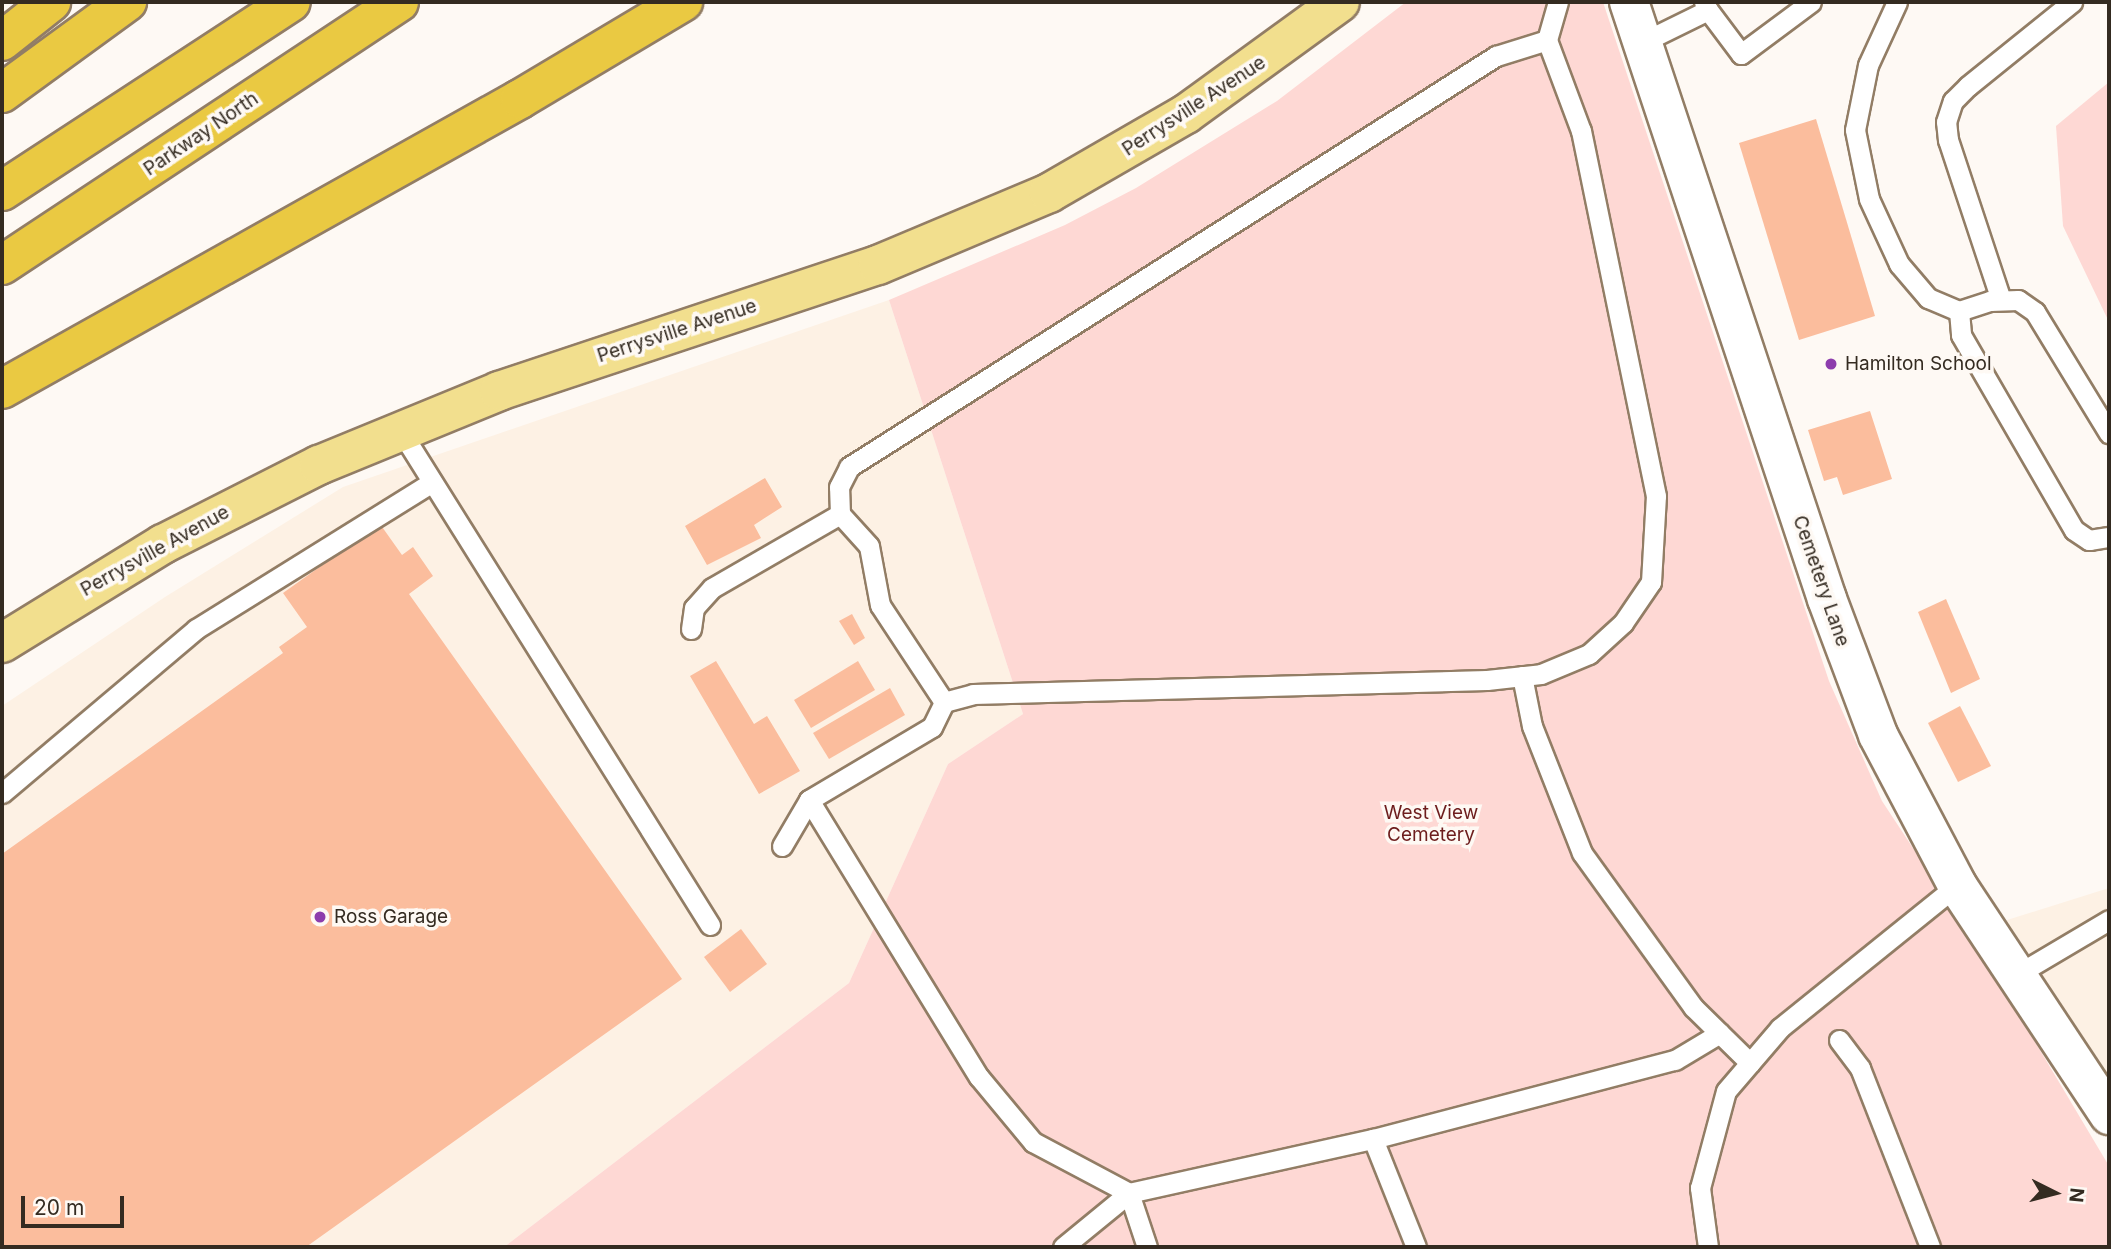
<!DOCTYPE html>
<html>
<head>
<meta charset="utf-8">
<style>
	body { margin:0 }
	#map { position:relative; width:2111px; height:1249px; overflow:hidden; background:#fef9f4; font-family:Inter,sans-serif }
	div>[style] { position:absolute }
	.built>* { inset:0; background:#fdf1e4 }
	.green>* { inset:0; background:#fed8d4 }
	.building>* { inset:0; background:#fbbd9d }
	.roads { filter:drop-shadow(2px 0 #927d65) drop-shadow(-2px 0 #927d65) drop-shadow(0 2px #927d65) drop-shadow(0 -2px #927d65) }
	.lane>* { height:19px; margin:-9.5px; padding:0 9.5px; transform-origin:9.5px; border-radius:9.5px; background:#fff }
	.secondary>* { height:38px; margin:-19px; padding:0 19px; transform-origin:19px; border-radius:19px; background:#fff }
	.primary>* { height:38px; margin:-19px; padding:0 19px; transform-origin:19px; border-radius:19px; background:#f2df8e }
	.highway>* { height:38px; margin:-19px; padding:0 19px; transform-origin:19px; border-radius:19px; background:#eac942 }
	.dots>* { width:19px; height:19px; translate:-50% -50%; box-sizing:border-box; border:4px solid #fef9f4; border-radius:50% }
	span { translate:-50% -50%; white-space:nowrap; text-align:center; line-height:1.15; -webkit-text-stroke:7px #fef9f4; paint-order:stroke }
	.street-label { font-size:19px; color:#342b21 }
	.poi-label { font-size:19px; color:#342b21 }
	.left { translate:0 -50%; text-align:left }
	.park-label { font-size:19px; color:#6d1d1d }
	.frame { position:absolute; inset:0; border:4px solid #342b21; pointer-events:none }
	.north { position:absolute; left:2020px; top:1158px; width:70px; height:70px; -webkit-text-stroke:5px #fef9f4; paint-order:stroke; rotate:96deg; font-size:19px; font-weight:700; line-height:28px; text-align:center; color:#342b21 }
	.north::after { content:''; display:block; margin:auto; width:24px; height:32px; background:#342b21; clip-path:polygon(50% 0,100% 100%,50% 72%,0 100%) }
	.scale { position:absolute; left:21px; top:1196px; width:103px; height:32px; box-sizing:border-box; border:4px solid #342b21; border-top:0; padding-left:9px; font-size:21px; line-height:24px; white-space:nowrap; color:#342b21; -webkit-text-stroke:5px #fef9f4; paint-order:stroke }
</style>
</head>
<body>
<div id="map">
	<div class="built">
		<div style="clip-path:polygon(889px 300px,1023px 714px,948px 764px,849px 983px,504px 1247px,2px 1247px,2px 706px,165px 597px,343px 487px)"></div>
		<div style="clip-path:polygon(2109px 888px,2109px 1115px,1985px 927px)"></div>
	</div>
	<div class="green">
		<div style="clip-path:polygon(1406px 2px,1603px 2px,1829px 681px,1882px 801px,1982px 953px,2109px 1166px,2109px 1247px,504px 1247px,849px 983px,948px 764px,1023px 714px,889px 300px,1065px 225px,1136px 188px,1277px 101px)"></div>
		<div style="clip-path:polygon(2109px 82px,2109px 322px,2063px 226px,2056px 126px)"></div>
	</div>
	<div class="building">
		<div style="clip-path:polygon(1816px 119px,1875px 316px,1799px 340px,1739px 143px)"></div>
		<div style="clip-path:polygon(1870px 411px,1892px 479px,1843px 495px,1837px 477px,1824px 481px,1808px 430px)"></div>
		<div style="clip-path:polygon(765px 478px,782px 507px,754px 525px,761px 538px,707px 565px,685px 526px)"></div>
		<div style="clip-path:polygon(380px 524px,402px 555px,413px 547px,433px 576px,409px 594px,682px 979px,306px 1247px,2px 1247px,2px 854px,283px 653px,279px 647px,307px 627px,283px 593px)"></div>
		<div style="clip-path:polygon(1946px 599px,1980px 679px,1951px 693px,1918px 612px)"></div>
		<div style="clip-path:polygon(852px 614px,865px 638px,854px 645px,839px 621px)"></div>
		<div style="clip-path:polygon(716px 661px,754px 724px,767px 716px,800px 771px,759px 794px,690px 676px)"></div>
		<div style="clip-path:polygon(858px 661px,875px 690px,811px 728px,794px 700px)"></div>
		<div style="clip-path:polygon(890px 688px,905px 715px,829px 759px,813px 733px)"></div>
		<div style="clip-path:polygon(1960px 706px,1991px 766px,1958px 782px,1928px 723px)"></div>
		<div style="clip-path:polygon(741px 929px,767px 964px,730px 992px,704px 957px)"></div>
	</div>
	<div class="roads">
		<div class="lane">
			<div style="left:1897px;top:2px;width:69px;rotate:114.7deg"></div>
			<div style="left:1868px;top:65px;width:66px;rotate:101.3deg"></div>
			<div style="left:1855px;top:130px;width:70px;rotate:78.5deg"></div>
			<div style="left:1869px;top:199px;width:72px;rotate:65.2deg"></div>
			<div style="left:1899px;top:264px;width:45px;rotate:49.5deg"></div>
			<div style="left:1928px;top:298px;width:34px;rotate:23deg"></div>
			<div style="left:1959px;top:311px;width:33px;rotate:-18deg"></div>
			<div style="left:1990px;top:301px;width:28px;rotate:-2deg"></div>
			<div style="left:2018px;top:300px;width:21px;rotate:35deg"></div>
			<div style="left:2035px;top:312px;width:142px;rotate:58.6deg"></div>
			<div style="left:1708px;top:10px;width:55px;rotate:53.1deg"></div>
			<div style="left:1741px;top:54px;width:87px;rotate:-36.6deg"></div>
			<div style="left:1643px;top:42px;width:72px;rotate:-26.2deg"></div>
			<div style="left:1708px;top:10px;width:9px;rotate:-117deg"></div>
			<div style="left:2001px;top:300px;width:169px;rotate:-108.3deg"></div>
			<div style="left:1948px;top:140px;width:18px;rotate:-96deg"></div>
			<div style="left:1946px;top:122px;width:22px;rotate:-72deg"></div>
			<div style="left:1953px;top:101px;width:21px;rotate:-45deg"></div>
			<div style="left:1968px;top:86px;width:134px;rotate:-38.9deg"></div>
			<div style="left:1959px;top:311px;width:24px;rotate:85deg"></div>
			<div style="left:1961px;top:335px;width:225px;rotate:59.9deg"></div>
			<div style="left:2074px;top:530px;width:18px;rotate:34deg"></div>
			<div style="left:2089px;top:540px;width:20px;rotate:-9deg"></div>
			<div style="left:400px;top:430px;width:584px;rotate:57.94deg"></div>
			<div style="left:691px;top:629px;width:21px;rotate:-82deg"></div>
			<div style="left:694px;top:608px;width:27px;rotate:-48deg"></div>
			<div style="left:712px;top:588px;width:148px;rotate:-30deg"></div>
			<div style="left:1522px;top:676px;width:51px;rotate:78.7deg"></div>
			<div style="left:1532px;top:726px;width:136px;rotate:68.5deg"></div>
			<div style="left:1582px;top:853px;width:190px;rotate:54.2deg"></div>
			<div style="left:1693px;top:1007px;width:80px;rotate:44.5deg"></div>
			<div style="left:944px;top:702px;width:30px;rotate:-15deg"></div>
			<div style="left:973px;top:694px;width:514px;rotate:-1.56deg"></div>
			<div style="left:1487px;top:680px;width:54px;rotate:-6.3deg"></div>
			<div style="left:1541px;top:674px;width:52px;rotate:-22.6deg"></div>
			<div style="left:1589px;top:654px;width:46px;rotate:-42.4deg"></div>
			<div style="left:1623px;top:623px;width:50px;rotate:-55.7deg"></div>
			<div style="left:1651px;top:582px;width:86px;rotate:-86.7deg"></div>
			<div style="left:1656px;top:496px;width:373px;rotate:-101.6deg"></div>
			<div style="left:1581px;top:131px;width:97px;rotate:-110.5deg"></div>
			<div style="left:1547px;top:40px;width:40px;rotate:-74deg"></div>
			<div style="left:2px;top:793px;width:254px;rotate:-40.2deg"></div>
			<div style="left:196px;top:629px;width:278px;rotate:-31.9deg"></div>
			<div style="left:809px;top:800px;width:325px;rotate:58.5deg"></div>
			<div style="left:979px;top:1077px;width:85px;rotate:50.3deg"></div>
			<div style="left:1033px;top:1142px;width:109px;rotate:28deg"></div>
			<div style="left:1129px;top:1193px;width:57px;rotate:71.6deg"></div>
			<div style="left:782px;top:846px;width:53px;rotate:-59.6deg"></div>
			<div style="left:809px;top:800px;width:143px;rotate:-30.7deg"></div>
			<div style="left:932px;top:727px;width:28px;rotate:-64deg"></div>
			<div style="left:944px;top:702px;width:116px;rotate:-123.4deg"></div>
			<div style="left:880px;top:605px;width:60px;rotate:-100.6deg"></div>
			<div style="left:869px;top:546px;width:43px;rotate:-132.2deg"></div>
			<div style="left:840px;top:514px;width:27px;rotate:-92deg"></div>
			<div style="left:839px;top:487px;width:22px;rotate:-63deg"></div>
			<div style="left:849px;top:467px;width:767px;rotate:-32.43deg"></div>
			<div style="left:1496px;top:56px;width:53px;rotate:-17.4deg"></div>
			<div style="left:2016px;top:975px;width:108px;rotate:-30.6deg"></div>
			<div style="left:1839px;top:1040px;width:35px;rotate:53deg"></div>
			<div style="left:1860px;top:1068px;width:192px;rotate:68.6deg"></div>
			<div style="left:1373px;top:1139px;width:116px;rotate:68.3deg"></div>
			<div style="left:1063px;top:1247px;width:85px;rotate:-39.3deg"></div>
			<div style="left:1129px;top:1193px;width:250px;rotate:-12.5deg"></div>
			<div style="left:1373px;top:1139px;width:312px;rotate:-14.7deg"></div>
			<div style="left:1675px;top:1060px;width:52px;rotate:-31deg"></div>
			<div style="left:1708px;top:1247px;width:60px;rotate:-97.7deg"></div>
			<div style="left:1700px;top:1188px;width:100px;rotate:-75deg"></div>
			<div style="left:1726px;top:1091px;width:83px;rotate:-49.4deg"></div>
			<div style="left:1780px;top:1028px;width:228px;rotate:-38.9deg"></div>
		</div>
		<div class="secondary">
			<div style="left:1629px;top:2px;width:629px;rotate:71.65deg"></div>
			<div style="left:1827px;top:599px;width:145px;rotate:69.4deg"></div>
			<div style="left:1878px;top:735px;width:170px;rotate:62.2deg"></div>
			<div style="left:1957px;top:885px;width:276px;rotate:56.5deg"></div>
		</div>
		<div class="primary">
			<div style="left:2px;top:643px;width:189px;rotate:-31.6deg"></div>
			<div style="left:163px;top:544px;width:175px;rotate:-26.9deg"></div>
			<div style="left:319px;top:465px;width:195px;rotate:-22.3deg"></div>
			<div style="left:499px;top:391px;width:399px;rotate:-18.4deg"></div>
			<div style="left:878px;top:265px;width:186px;rotate:-22.8deg"></div>
			<div style="left:1049px;top:193px;width:158px;rotate:-30deg"></div>
			<div style="left:1186px;top:114px;width:190px;rotate:-36deg"></div>
		</div>
		<div class="highway">
			<div style="left:2px;top:41px;width:63px;rotate:-38.5deg"></div>
			<div style="left:2px;top:93px;width:155px;rotate:-36.1deg"></div>
			<div style="left:2px;top:191px;width:345px;rotate:-33.2deg"></div>
			<div style="left:2px;top:265px;width:476px;rotate:-33.5deg"></div>
			<div style="left:2px;top:389px;width:594px;rotate:-29.24deg"></div>
			<div style="left:520px;top:99px;width:190px;rotate:-30.8deg"></div>
		</div>
	</div>
	<div class="dots">
		<div style="left:1831px;top:364px;background:#8d3dad"></div>
		<div style="left:320px;top:917px;background:#8d3dad"></div>
	</div>
	<div class="street-label">
		<span style="left:1194px;top:106px;rotate:-33deg">Perrysville Avenue</span>
		<span style="left:201px;top:134px;rotate:-34deg">Parkway North</span>
		<span style="left:677px;top:331px;rotate:-18deg">Perrysville Avenue</span>
		<span style="left:155px;top:551px;rotate:-29deg">Perrysville Avenue</span>
		<span style="left:1821px;top:581px;rotate:71deg">Cemetery Lane</span>
	</div>
	<div class="poi-label">
		<span class="left" style="left:1845px;top:364px">Hamilton School</span>
		<span class="left" style="left:334px;top:917px">Ross Garage</span>
	</div>
	<div class="park-label">
		<span style="left:1431px;top:824px">West View<br>Cemetery</span>
	</div>
	<div class="frame"></div>
	<div class="north">N</div>
	<div class="scale">20 m</div>
</div>
</body>
</html>
